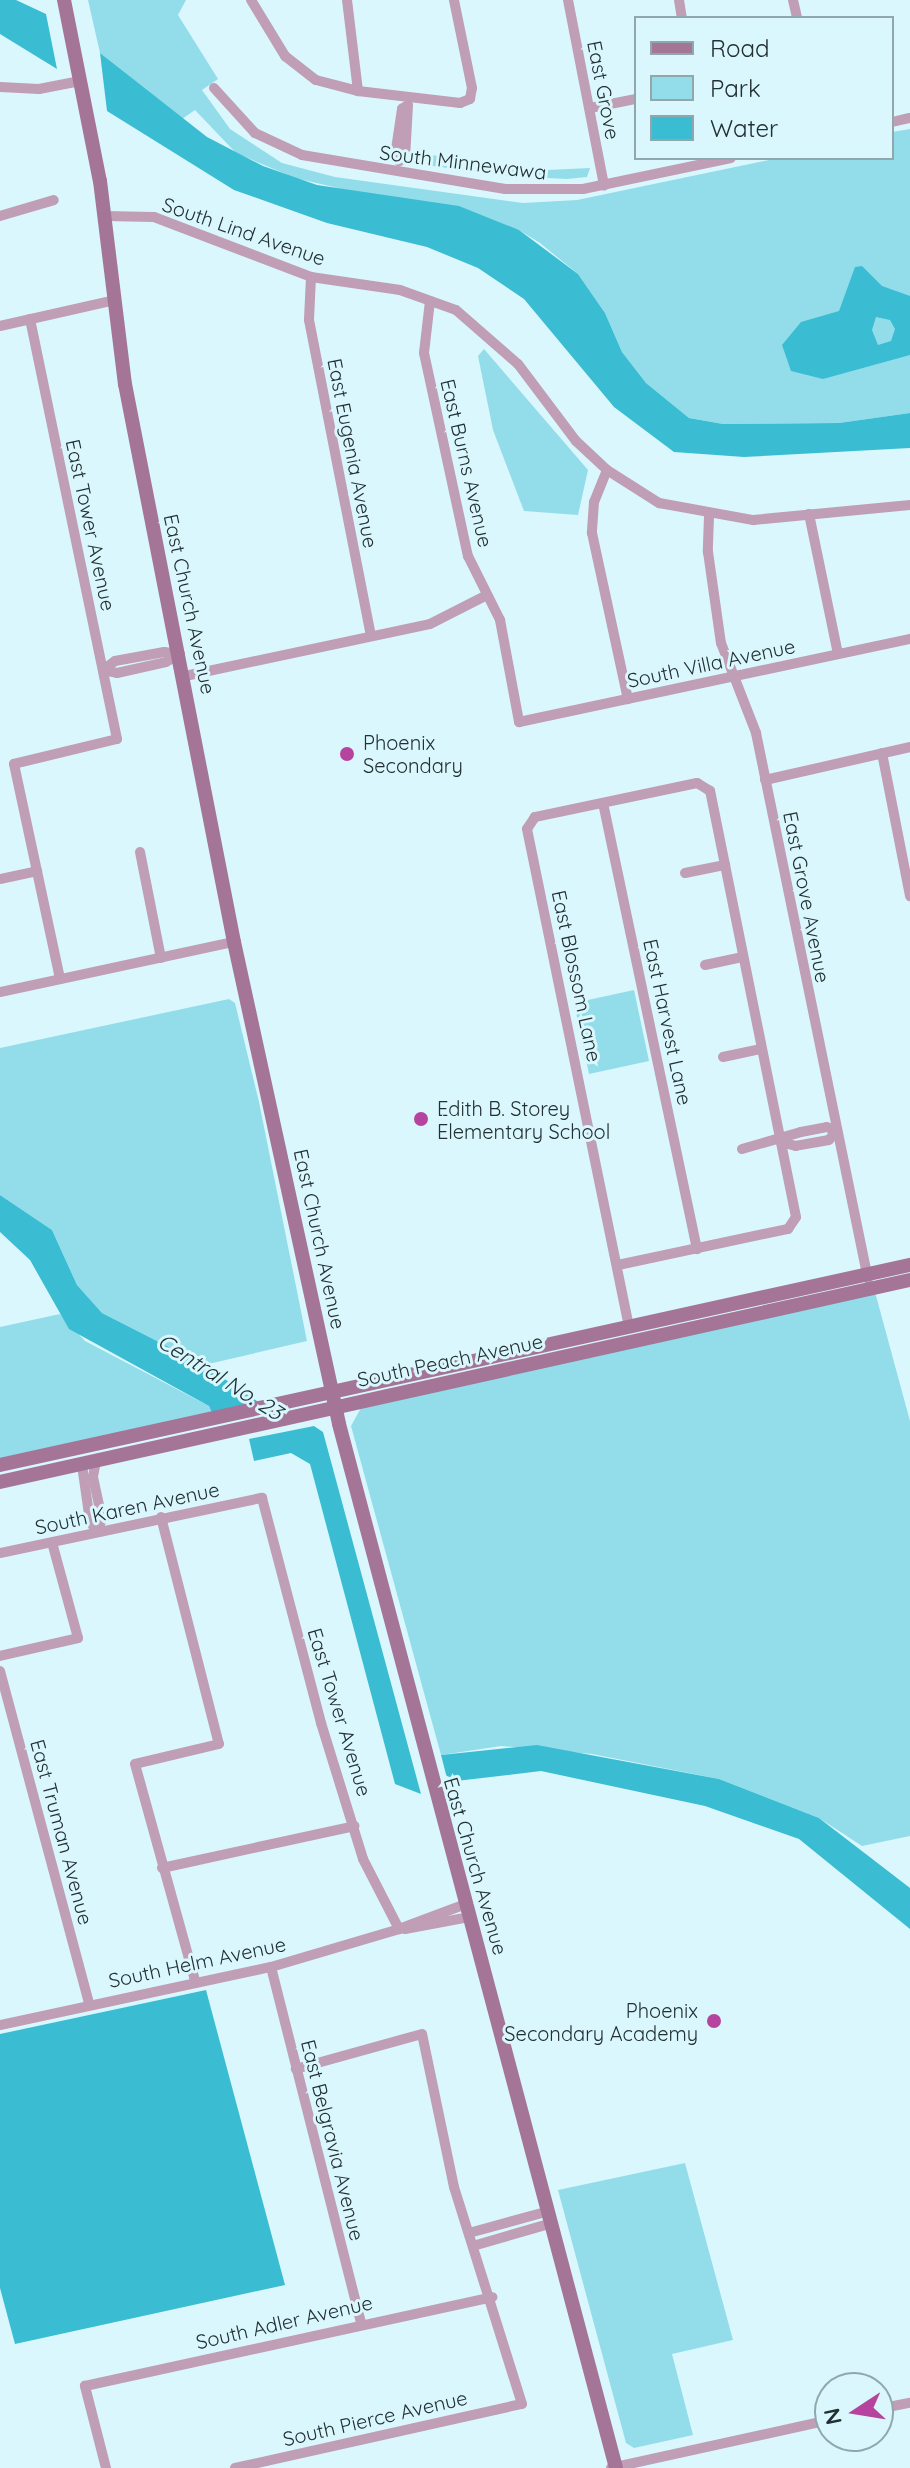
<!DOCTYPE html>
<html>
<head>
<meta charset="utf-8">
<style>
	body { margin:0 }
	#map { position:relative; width:910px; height:2468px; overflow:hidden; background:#daf7fd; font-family:Quicksand,sans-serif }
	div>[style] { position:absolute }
	.green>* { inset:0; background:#93ddeb }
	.water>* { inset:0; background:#3abdd2 }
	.street>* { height:10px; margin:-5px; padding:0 5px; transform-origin:5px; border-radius:5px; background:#bf9eb6 }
	.secondary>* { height:14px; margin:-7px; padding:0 7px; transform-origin:7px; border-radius:7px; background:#a57598 }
	.dots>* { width:22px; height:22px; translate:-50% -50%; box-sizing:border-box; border:4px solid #daf7fd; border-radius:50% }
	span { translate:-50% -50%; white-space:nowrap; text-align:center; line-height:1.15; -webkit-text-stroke:6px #daf7fd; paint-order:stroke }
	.street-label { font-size:20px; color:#223033 }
	.poi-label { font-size:20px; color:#223033 }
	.left { translate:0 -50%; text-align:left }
	.right { translate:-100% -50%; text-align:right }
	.water-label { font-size:22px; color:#1b3135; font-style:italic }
	.legend { position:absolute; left:634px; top:16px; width:260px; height:144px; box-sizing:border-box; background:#daf7fd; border:2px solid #90a7ac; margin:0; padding:10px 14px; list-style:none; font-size:24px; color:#223033 }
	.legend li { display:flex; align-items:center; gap:16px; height:40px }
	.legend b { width:40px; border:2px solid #90a7ac }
	.north { position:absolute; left:814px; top:2372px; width:80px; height:80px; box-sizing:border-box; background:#daf7fd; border:2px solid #90a7ac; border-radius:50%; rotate:258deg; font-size:22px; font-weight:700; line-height:32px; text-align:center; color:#223033 }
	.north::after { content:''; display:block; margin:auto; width:28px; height:36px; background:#b6449f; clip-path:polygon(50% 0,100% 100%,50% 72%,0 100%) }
</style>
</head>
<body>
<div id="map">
	<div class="green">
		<div style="clip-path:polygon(88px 0,186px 0,178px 15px,218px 79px,202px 90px,230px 129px,282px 163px,335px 177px,523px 203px,577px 200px,779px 158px,892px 158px,892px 132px,910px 129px,910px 413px,839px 423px,723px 424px,689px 418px,646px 383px,622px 352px,605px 313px,578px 274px,540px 243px,519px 230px,295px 178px,236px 153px,195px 110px,182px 119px,100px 53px)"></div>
		<div style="clip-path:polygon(415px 153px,547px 170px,590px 168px,587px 177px,567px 179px,506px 176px,419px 164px)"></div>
		<div style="clip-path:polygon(484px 349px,588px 470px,578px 515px,524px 511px,493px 430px,478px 356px)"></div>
		<div style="clip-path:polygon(634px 990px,649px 1061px,589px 1074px,574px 1003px)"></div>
		<div style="clip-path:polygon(229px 999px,235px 1003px,259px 1102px,307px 1341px,204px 1365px,102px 1313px,77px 1285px,52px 1230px,0 1195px,0 1048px)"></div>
		<div style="clip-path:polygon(875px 1292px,910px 1421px,910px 1836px,862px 1846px,819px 1818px,719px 1779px,592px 1754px,501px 1746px,441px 1755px,351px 1426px,362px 1406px)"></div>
		<div style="clip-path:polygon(60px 1314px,85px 1341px,209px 1406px,212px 1413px,0 1458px,0 1327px)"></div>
		<div style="clip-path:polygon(685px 2163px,733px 2340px,672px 2354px,693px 2435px,634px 2448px,626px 2443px,558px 2190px)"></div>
	</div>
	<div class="water">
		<div style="clip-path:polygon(0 0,16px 0,46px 14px,57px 69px,0 34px)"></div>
		<div style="clip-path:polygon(100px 53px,207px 137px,263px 166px,317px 185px,459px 206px,519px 230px,578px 274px,605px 313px,622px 352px,646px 383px,689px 418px,723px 424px,839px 423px,910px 413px,910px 448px,744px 457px,674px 452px,614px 407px,524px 299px,478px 268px,427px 247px,327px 223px,234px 190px,107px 111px)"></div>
		<div style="clip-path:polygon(evenodd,862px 266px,882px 286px,910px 296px,910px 355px,823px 379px,791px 371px,782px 345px,801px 322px,839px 311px,855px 267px,862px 266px,876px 317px,890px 320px,895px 329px,891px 341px,878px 345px,872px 330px,876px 317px)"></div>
		<div style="clip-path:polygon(0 1195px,52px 1230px,77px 1285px,102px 1313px,204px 1365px,260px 1403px,212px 1413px,209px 1406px,69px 1329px,30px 1260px,0 1232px)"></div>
		<div style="clip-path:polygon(314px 1426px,323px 1432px,421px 1794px,395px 1784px,310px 1464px,291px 1453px,254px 1461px,249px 1439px)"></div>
		<div style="clip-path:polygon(537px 1745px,719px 1779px,819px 1818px,910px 1888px,910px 1929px,799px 1839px,705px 1806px,541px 1771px,448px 1782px,441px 1755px)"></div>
		<div style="clip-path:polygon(206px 1990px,285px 2285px,15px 2344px,0 2288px,0 2034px)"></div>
	</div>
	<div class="street">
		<div style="left:251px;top:0;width:66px;rotate:58.7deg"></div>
		<div style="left:285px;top:56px;width:39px;rotate:38deg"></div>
		<div style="left:316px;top:80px;width:43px;rotate:14.7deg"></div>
		<div style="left:358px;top:91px;width:103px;rotate:6.7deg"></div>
		<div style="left:460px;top:103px;width:11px;rotate:-22deg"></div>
		<div style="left:470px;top:99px;width:11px;rotate:-80deg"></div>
		<div style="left:472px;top:88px;width:90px;rotate:-101.6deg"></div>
		<div style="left:347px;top:0;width:92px;rotate:83.1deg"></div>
		<div style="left:568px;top:0;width:189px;rotate:79deg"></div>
		<div style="left:679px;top:0;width:18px;rotate:81deg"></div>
		<div style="left:793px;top:0;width:18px;rotate:77deg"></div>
		<div style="left:0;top:87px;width:39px;rotate:3deg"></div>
		<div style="left:39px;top:89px;width:42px;rotate:-11deg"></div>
		<div style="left:214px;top:88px;width:61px;rotate:47.7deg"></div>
		<div style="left:255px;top:133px;width:52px;rotate:25.1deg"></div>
		<div style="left:302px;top:155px;width:206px;rotate:9.5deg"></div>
		<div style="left:505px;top:189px;width:78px"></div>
		<div style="left:583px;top:189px;width:151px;rotate:-11.8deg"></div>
		<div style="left:408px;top:105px;width:53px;rotate:93.2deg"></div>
		<div style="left:405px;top:158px;width:7px;rotate:153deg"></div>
		<div style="left:399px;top:161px;width:6px;rotate:-129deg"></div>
		<div style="left:395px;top:156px;width:48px;rotate:-81.5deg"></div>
		<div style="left:402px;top:109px;width:7px;rotate:-34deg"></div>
		<div style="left:590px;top:108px;width:47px;rotate:-11.1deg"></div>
		<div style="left:892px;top:122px;width:18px;rotate:-13deg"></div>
		<div style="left:0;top:216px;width:56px;rotate:-16.5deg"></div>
		<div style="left:104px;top:216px;width:50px;rotate:1.1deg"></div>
		<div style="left:154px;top:217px;width:168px;rotate:20.9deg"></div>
		<div style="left:311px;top:277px;width:90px;rotate:8.3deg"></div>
		<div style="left:400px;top:290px;width:59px;rotate:19.7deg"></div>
		<div style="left:456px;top:310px;width:82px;rotate:41.1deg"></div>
		<div style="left:518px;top:364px;width:96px;rotate:53deg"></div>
		<div style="left:576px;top:441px;width:42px;rotate:43.1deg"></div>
		<div style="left:607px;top:470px;width:62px;rotate:32.4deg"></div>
		<div style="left:659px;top:503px;width:96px;rotate:10.3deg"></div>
		<div style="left:753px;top:520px;width:158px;rotate:-5.5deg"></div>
		<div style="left:311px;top:277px;width:43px;rotate:92.7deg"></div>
		<div style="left:309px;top:320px;width:322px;rotate:78.9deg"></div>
		<div style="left:430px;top:301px;width:52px;rotate:96.6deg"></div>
		<div style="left:424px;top:353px;width:208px;rotate:77.8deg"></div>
		<div style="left:468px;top:556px;width:72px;rotate:63.4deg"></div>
		<div style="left:500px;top:620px;width:104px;rotate:79.4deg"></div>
		<div style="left:519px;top:722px;width:400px;rotate:-12deg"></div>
		<div style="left:30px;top:319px;width:429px;rotate:78.3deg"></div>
		<div style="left:117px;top:739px;width:106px;rotate:166.4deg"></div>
		<div style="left:14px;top:764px;width:220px;rotate:77.9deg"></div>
		<div style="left:0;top:326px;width:114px;rotate:-12.7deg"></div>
		<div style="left:607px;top:470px;width:35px;rotate:112deg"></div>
		<div style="left:594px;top:502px;width:31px;rotate:94deg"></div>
		<div style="left:592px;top:533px;width:170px;rotate:77.8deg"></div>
		<div style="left:809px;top:514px;width:143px;rotate:78.3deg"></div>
		<div style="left:709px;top:516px;width:36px;rotate:92deg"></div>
		<div style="left:708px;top:552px;width:92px;rotate:81.9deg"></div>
		<div style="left:721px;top:643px;width:97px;rotate:68.7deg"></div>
		<div style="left:756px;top:733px;width:557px;rotate:78.41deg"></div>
		<div style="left:103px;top:670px;width:15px;rotate:-37deg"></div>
		<div style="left:115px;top:661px;width:50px;rotate:-10.4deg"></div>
		<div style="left:164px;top:652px;width:16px;rotate:7deg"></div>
		<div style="left:103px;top:670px;width:14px;rotate:12deg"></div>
		<div style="left:117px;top:673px;width:50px;rotate:-12.7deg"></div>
		<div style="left:166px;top:662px;width:16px;rotate:-30deg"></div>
		<div style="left:185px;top:676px;width:250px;rotate:-12deg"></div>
		<div style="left:430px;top:624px;width:64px;rotate:-27deg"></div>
		<div style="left:882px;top:753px;width:146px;rotate:78.9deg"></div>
		<div style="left:765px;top:780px;width:149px;rotate:-12.8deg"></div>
		<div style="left:603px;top:803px;width:456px;rotate:78.1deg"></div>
		<div style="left:140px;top:852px;width:108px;rotate:78.8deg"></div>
		<div style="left:685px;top:873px;width:41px;rotate:-11.3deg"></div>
		<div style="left:0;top:879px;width:38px;rotate:-12deg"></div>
		<div style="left:705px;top:965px;width:39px;rotate:-12deg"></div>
		<div style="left:0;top:992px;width:239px;rotate:-12.1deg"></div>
		<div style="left:723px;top:1057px;width:39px;rotate:-12deg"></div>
		<div style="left:742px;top:1149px;width:61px;rotate:-16.1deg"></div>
		<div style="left:801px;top:1132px;width:26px;rotate:-11deg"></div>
		<div style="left:827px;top:1127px;width:10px;rotate:24deg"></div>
		<div style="left:836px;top:1131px;width:11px;rotate:128deg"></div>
		<div style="left:829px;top:1140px;width:34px;rotate:170deg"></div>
		<div style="left:796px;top:1146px;width:16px;rotate:-165deg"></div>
		<div style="left:618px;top:1265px;width:174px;rotate:-12deg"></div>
		<div style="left:788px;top:1229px;width:14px;rotate:-56deg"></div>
		<div style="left:796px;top:1217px;width:435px;rotate:-101.4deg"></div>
		<div style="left:710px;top:791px;width:15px;rotate:-148deg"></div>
		<div style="left:697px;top:783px;width:166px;rotate:168.1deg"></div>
		<div style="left:535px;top:817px;width:14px;rotate:124deg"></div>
		<div style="left:527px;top:829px;width:508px;rotate:78.42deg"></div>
		<div style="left:96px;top:1461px;width:16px;rotate:101deg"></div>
		<div style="left:93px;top:1477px;width:43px;rotate:77.9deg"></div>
		<div style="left:102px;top:1519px;width:14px;rotate:111deg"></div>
		<div style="left:82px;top:1465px;width:57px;rotate:81.9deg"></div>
		<div style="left:90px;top:1521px;width:13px;rotate:58deg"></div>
		<div style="left:161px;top:1517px;width:234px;rotate:75.7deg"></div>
		<div style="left:219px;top:1744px;width:86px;rotate:166.6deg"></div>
		<div style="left:135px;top:1764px;width:224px;rotate:74.5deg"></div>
		<div style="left:0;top:1553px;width:268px;rotate:-11.9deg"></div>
		<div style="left:262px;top:1498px;width:233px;rotate:75.3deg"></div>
		<div style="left:321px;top:1723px;width:142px;rotate:72.8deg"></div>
		<div style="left:363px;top:1859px;width:79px;rotate:62.8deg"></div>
		<div style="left:0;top:1656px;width:80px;rotate:-13deg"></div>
		<div style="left:78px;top:1638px;width:99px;rotate:-105.2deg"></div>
		<div style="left:0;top:1671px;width:344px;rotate:75deg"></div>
		<div style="left:162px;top:1868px;width:197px;rotate:-12.3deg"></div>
		<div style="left:405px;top:1929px;width:65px;rotate:-10.6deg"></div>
		<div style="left:271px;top:1967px;width:367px;rotate:75.8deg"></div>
		<div style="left:0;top:2025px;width:277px;rotate:-12.1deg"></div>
		<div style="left:271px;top:1967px;width:134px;rotate:-16.5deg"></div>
		<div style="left:399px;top:1929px;width:72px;rotate:-20.5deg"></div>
		<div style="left:469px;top:2233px;width:83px;rotate:-15.4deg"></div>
		<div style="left:473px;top:2246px;width:82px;rotate:-16.2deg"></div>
		<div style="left:878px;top:2409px;width:33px;rotate:-11deg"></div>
		<div style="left:106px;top:2468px;width:85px;rotate:-104.4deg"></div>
		<div style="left:85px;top:2386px;width:417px;rotate:-12.3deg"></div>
		<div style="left:235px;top:2468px;width:294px;rotate:-12.6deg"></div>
		<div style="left:522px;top:2404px;width:227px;rotate:-107.4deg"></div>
		<div style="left:454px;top:2187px;width:156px;rotate:-101.8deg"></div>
		<div style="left:422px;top:2034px;width:131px;rotate:164.5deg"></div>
		<div style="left:611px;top:2468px;width:224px;rotate:-12.4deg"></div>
	</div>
	<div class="secondary">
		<div style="left:64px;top:0;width:185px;rotate:78.8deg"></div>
		<div style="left:100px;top:181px;width:205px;rotate:83deg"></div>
		<div style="left:125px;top:384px;width:569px;rotate:78.95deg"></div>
		<div style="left:234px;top:942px;width:493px;rotate:77.7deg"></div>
		<div style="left:339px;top:1424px;width:1080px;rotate:75.14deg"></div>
		<div style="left:0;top:1465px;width:932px;rotate:-12.4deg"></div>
		<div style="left:0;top:1482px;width:932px;rotate:-12.52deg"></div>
	</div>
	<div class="dots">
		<div style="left:347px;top:754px;background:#b6449f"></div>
		<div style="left:421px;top:1119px;background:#b6449f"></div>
		<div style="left:714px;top:2021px;background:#b6449f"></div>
	</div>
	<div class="street-label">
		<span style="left:604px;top:90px;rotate:79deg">East Grove</span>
		<span style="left:463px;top:162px;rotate:7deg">South Minnewawa</span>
		<span style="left:244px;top:231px;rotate:19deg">South Lind Avenue</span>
		<span style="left:353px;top:453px;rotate:79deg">East Eugenia Avenue</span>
		<span style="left:467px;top:463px;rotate:77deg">East Burns Avenue</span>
		<span style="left:91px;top:525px;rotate:78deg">East Tower Avenue</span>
		<span style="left:190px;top:604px;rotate:78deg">East Church Avenue</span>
		<span style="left:711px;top:663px;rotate:-12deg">South Villa Avenue</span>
		<span style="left:807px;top:897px;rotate:79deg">East Grove Avenue</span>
		<span style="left:577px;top:976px;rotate:78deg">East Blossom Lane</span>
		<span style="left:668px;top:1022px;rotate:78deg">East Harvest Lane</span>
		<span style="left:320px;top:1239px;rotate:78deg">East Church Avenue</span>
		<span style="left:450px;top:1360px;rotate:-12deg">South Peach Avenue</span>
		<span style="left:127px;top:1508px;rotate:-12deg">South Karen Avenue</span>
		<span style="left:340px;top:1712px;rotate:73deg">East Tower Avenue</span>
		<span style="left:62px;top:1832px;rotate:75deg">East Truman Avenue</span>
		<span style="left:476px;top:1866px;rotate:74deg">East Church Avenue</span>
		<span style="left:197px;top:1962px;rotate:-12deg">South Helm Avenue</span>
		<span style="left:333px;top:2140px;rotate:76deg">East Belgravia Avenue</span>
		<span style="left:284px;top:2322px;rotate:-13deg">South Adler Avenue</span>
		<span style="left:375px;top:2418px;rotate:-13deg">South Pierce Avenue</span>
	</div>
	<div class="poi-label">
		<span class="left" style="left:363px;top:754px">Phoenix<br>Secondary</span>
		<span class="left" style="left:437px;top:1120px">Edith B. Storey<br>Elementary School</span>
		<span class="right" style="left:698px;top:2022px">Phoenix<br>Secondary Academy</span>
	</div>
	<div class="water-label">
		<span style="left:220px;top:1377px;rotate:32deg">Central No. 23</span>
	</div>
	<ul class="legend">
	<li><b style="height:10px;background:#a57598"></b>Road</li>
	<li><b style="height:22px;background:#93ddeb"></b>Park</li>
	<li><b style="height:22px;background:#3abdd2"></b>Water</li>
	</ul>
	<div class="north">N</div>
</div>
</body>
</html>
